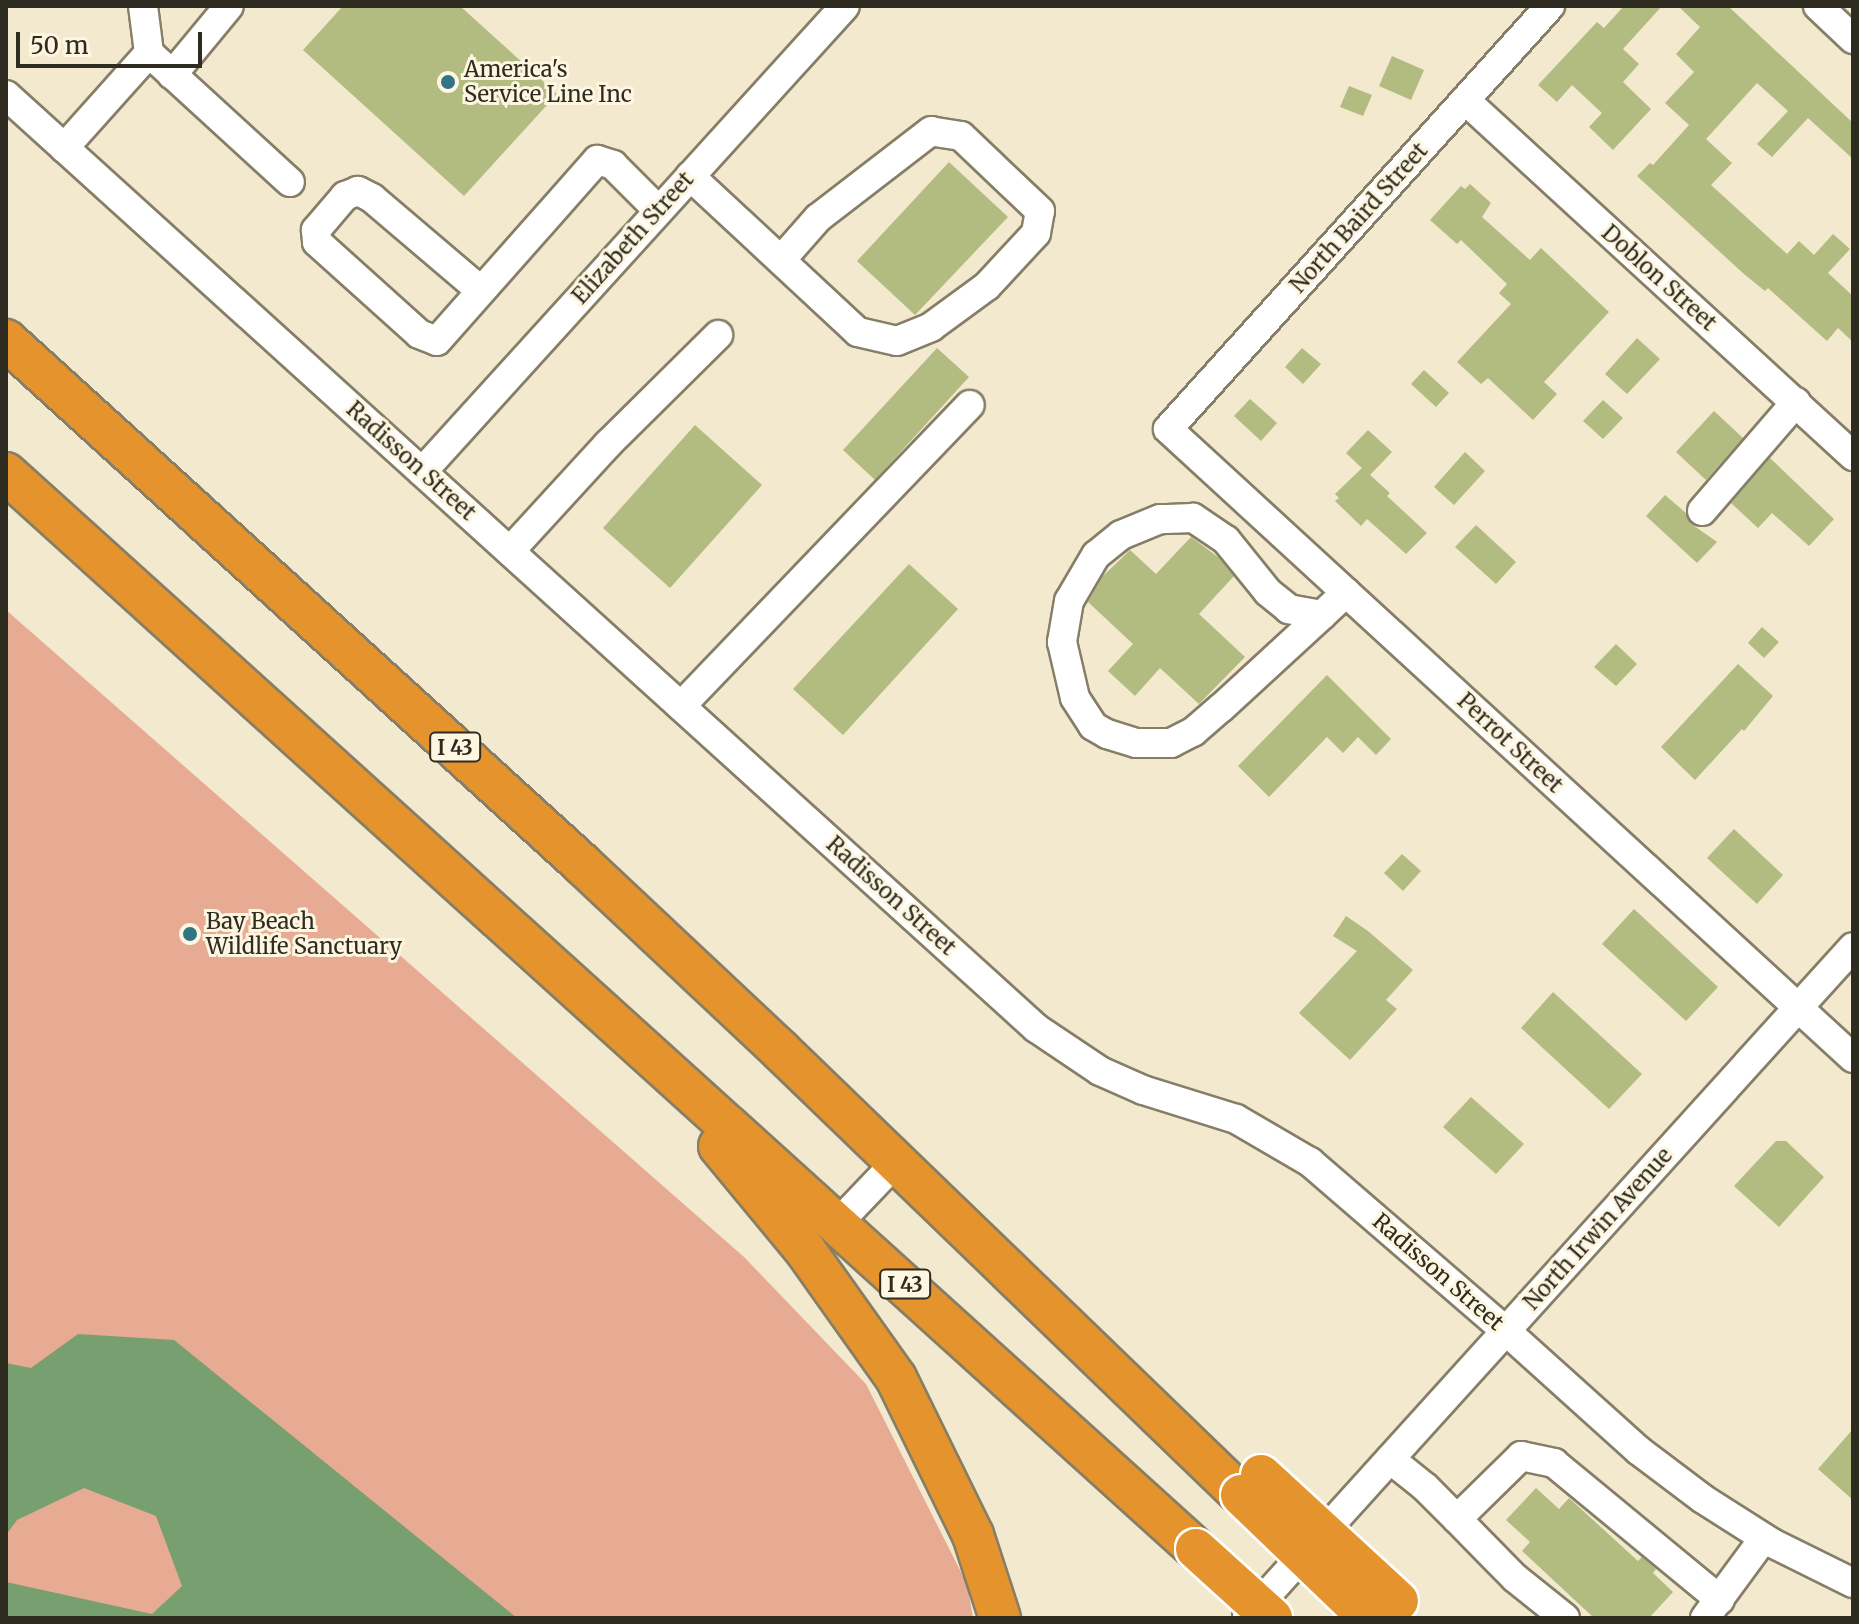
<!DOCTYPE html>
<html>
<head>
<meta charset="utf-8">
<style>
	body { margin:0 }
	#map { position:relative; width:1859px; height:1624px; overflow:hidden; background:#f2e9ce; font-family:Merriweather,serif }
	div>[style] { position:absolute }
	.green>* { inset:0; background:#e7aa92 }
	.water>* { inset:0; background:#789f6f }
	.building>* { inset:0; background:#b2bb80 }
	.roads { filter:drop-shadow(2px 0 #867e66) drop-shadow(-2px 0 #867e66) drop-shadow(0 2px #867e66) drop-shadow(0 -2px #867e66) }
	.minor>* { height:28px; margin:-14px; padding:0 14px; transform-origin:14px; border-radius:14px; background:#fff }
	.highway>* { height:40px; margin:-20px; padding:0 20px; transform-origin:20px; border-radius:20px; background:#e5932c }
	.bridges { filter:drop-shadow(2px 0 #fff) drop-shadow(-2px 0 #fff) drop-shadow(0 2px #fff) drop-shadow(0 -2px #fff) }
	.highway-bridge>* { height:40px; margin:-20px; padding:0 20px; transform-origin:20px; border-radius:20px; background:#e5932c }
	.dots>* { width:22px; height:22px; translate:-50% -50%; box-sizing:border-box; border:4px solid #fef6e1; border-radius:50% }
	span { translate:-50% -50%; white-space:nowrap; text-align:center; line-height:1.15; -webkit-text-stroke:6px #fef6e1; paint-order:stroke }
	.shield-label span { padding:2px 6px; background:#fef6e1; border:2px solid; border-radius:6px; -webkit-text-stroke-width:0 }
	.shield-label { font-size:20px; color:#2e2b21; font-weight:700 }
	.poi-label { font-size:22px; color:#2e2b21 }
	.left { translate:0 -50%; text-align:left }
	.street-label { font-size:22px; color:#2e2b21 }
	.frame { position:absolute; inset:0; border:8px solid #2e2b21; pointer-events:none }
	.scale { position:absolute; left:16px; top:32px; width:186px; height:36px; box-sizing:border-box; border:4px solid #2e2b21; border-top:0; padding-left:10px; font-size:24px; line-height:28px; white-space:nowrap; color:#2e2b21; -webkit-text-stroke:6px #fef6e1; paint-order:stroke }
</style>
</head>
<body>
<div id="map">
	<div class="green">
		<div style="clip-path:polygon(6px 610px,744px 1257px,866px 1384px,967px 1584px,973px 1618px,6px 1618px)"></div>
	</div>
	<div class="water">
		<div style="clip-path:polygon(78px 1334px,174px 1340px,517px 1618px,6px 1618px,6px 1582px,152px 1614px,182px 1586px,156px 1516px,84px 1488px,17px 1520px,6px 1535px,6px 1363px,31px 1368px)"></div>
	</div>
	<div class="building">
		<div style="clip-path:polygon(343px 6px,460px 6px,557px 94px,464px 196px,303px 50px)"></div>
		<div style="clip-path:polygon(1624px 6px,1662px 6px,1623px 49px,1639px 64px,1623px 82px,1651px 109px,1613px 150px,1589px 127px,1602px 113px,1572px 85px,1557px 102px,1538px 85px,1597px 22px,1604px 28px)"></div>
		<div style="clip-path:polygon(1678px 6px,1728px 6px,1853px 123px,1853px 159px,1808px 118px,1772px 157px,1757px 144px,1788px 111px,1757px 83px,1706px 139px,1732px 163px,1711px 185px,1787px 254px,1799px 241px,1814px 255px,1833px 234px,1850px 249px,1828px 273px,1853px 296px,1853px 342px,1838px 328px,1827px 341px,1768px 288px,1765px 291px,1744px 274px,1637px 176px,1650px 163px,1653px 165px,1689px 125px,1665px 103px,1694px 72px,1676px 54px,1700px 27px)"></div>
		<div style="clip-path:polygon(1392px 56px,1424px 70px,1411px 100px,1379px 86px)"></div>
		<div style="clip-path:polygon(1349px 86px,1372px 95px,1363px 116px,1340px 107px)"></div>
		<div style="clip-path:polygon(949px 162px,1008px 217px,915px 315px,857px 261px)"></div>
		<div style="clip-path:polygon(1470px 184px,1491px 203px,1482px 217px,1530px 260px,1541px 248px,1609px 312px,1544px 382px,1557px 394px,1533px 420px,1488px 378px,1481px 384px,1457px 362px,1511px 304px,1499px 293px,1507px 284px,1461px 240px,1457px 244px,1430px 220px,1461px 186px,1465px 189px)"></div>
		<div style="clip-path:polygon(1637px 338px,1660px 359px,1627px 394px,1605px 374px)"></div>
		<div style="clip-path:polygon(937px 348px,969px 377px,875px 480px,843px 450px)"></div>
		<div style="clip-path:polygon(1302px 348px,1321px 364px,1303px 384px,1285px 367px)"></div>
		<div style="clip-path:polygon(1424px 370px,1449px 393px,1436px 407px,1411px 384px)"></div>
		<div style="clip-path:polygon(1250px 399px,1277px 423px,1261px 441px,1234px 416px)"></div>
		<div style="clip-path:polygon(1603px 400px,1623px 418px,1603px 439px,1583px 421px)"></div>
		<div style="clip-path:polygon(1714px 411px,1743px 438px,1706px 480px,1676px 452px)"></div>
		<div style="clip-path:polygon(695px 425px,762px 485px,670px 588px,603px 528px)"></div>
		<div style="clip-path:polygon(1368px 430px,1392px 452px,1370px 475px,1390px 493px,1387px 496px,1427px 533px,1406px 554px,1367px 519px,1361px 526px,1335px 501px,1339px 498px,1335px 494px,1362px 468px,1366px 472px,1346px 453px)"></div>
		<div style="clip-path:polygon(1465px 452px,1485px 471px,1454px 505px,1434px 487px)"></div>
		<div style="clip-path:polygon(1770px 458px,1834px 519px,1809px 546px,1772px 513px,1758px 528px,1731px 503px)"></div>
		<div style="clip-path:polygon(1665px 495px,1686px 513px,1690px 523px,1717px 542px,1697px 563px,1646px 516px)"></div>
		<div style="clip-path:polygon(1476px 525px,1516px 562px,1496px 584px,1455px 547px)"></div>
		<div style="clip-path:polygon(1191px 537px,1218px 557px,1234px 576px,1199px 614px,1245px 657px,1199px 704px,1160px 668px,1135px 696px,1108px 671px,1133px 644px,1088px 602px,1103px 576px,1130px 550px,1156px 574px)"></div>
		<div style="clip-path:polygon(909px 564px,958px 609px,843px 735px,793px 689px)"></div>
		<div style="clip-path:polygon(1762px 627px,1779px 642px,1764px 658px,1748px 643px)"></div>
		<div style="clip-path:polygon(1616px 644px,1637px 664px,1616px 686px,1594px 667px)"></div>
		<div style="clip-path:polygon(1738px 664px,1773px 696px,1744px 731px,1742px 729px,1695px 780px,1661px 747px)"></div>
		<div style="clip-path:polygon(1327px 675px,1391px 739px,1376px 755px,1358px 737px,1343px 753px,1327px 737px,1269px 797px,1238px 766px)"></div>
		<div style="clip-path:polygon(1734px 829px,1783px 875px,1757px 904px,1707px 858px)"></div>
		<div style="clip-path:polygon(1402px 854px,1421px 871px,1403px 891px,1384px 873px)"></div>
		<div style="clip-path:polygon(1634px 909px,1718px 987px,1686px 1021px,1602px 944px)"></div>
		<div style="clip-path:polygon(1346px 916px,1368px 931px,1413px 970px,1386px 1000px,1397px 1009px,1350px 1060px,1299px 1013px,1357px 951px,1333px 936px)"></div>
		<div style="clip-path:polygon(1553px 992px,1642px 1074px,1609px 1109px,1521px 1028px)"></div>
		<div style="clip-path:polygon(1471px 1097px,1524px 1144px,1496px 1174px,1443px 1127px)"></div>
		<div style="clip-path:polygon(1776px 1141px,1786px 1141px,1824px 1177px,1779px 1227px,1734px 1186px)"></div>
		<div style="clip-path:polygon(1853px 1429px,1853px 1500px,1818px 1469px)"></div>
		<div style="clip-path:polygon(1536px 1488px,1559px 1509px,1569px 1498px,1638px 1561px,1642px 1557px,1656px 1569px,1653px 1573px,1673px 1592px,1649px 1618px,1594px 1618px,1522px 1551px,1530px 1542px,1506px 1520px)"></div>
	</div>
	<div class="roads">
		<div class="minor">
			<div style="left:143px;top:6px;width:47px;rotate:82.7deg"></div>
			<div style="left:1550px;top:6px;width:570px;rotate:132.08deg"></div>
			<div style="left:1168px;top:429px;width:930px;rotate:42.56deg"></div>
			<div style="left:1818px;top:6px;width:48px;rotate:43.3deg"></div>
			<div style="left:172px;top:75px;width:89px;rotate:-50.4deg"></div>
			<div style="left:6px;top:95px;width:1390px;rotate:42.17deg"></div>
			<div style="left:1036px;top:1028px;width:77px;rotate:33.9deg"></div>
			<div style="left:1100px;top:1071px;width:47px;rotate:23.8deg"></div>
			<div style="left:1143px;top:1090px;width:97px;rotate:17.3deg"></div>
			<div style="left:1236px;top:1119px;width:86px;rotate:30.2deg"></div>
			<div style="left:1310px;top:1162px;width:259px;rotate:40.8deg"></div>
			<div style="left:1506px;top:1331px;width:178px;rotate:42deg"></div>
			<div style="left:1638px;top:1450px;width:81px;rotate:37deg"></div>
			<div style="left:1703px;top:1499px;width:82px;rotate:32.5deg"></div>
			<div style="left:1772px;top:1543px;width:90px;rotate:26.3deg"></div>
			<div style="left:1465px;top:100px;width:527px;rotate:42.54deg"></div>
			<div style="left:64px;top:148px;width:127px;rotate:-48.2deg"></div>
			<div style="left:149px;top:53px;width:191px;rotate:42.5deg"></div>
			<div style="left:690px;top:176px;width:229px;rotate:42.9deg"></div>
			<div style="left:858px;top:332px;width:40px;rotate:13deg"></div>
			<div style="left:897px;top:341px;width:37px;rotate:-22deg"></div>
			<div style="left:931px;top:327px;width:69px;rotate:-36.2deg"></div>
			<div style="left:987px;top:286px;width:72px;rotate:-47.2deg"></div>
			<div style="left:1036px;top:233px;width:22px;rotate:-80deg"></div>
			<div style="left:1040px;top:211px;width:109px;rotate:-136.5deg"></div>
			<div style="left:961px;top:136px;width:30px;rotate:-171deg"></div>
			<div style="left:931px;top:131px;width:143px;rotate:142.4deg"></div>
			<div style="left:818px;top:218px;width:55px;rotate:131.3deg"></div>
			<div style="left:480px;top:290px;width:142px;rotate:-139.6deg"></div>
			<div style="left:372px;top:198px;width:16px;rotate:-153deg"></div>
			<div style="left:358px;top:191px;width:14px;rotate:159deg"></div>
			<div style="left:345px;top:196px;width:45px;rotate:130.5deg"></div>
			<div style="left:316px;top:230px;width:12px;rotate:85deg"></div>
			<div style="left:317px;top:242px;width:137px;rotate:42deg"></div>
			<div style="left:419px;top:334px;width:19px;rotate:21deg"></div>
			<div style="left:437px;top:341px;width:242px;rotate:-48.5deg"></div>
			<div style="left:597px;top:160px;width:17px;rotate:17deg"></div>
			<div style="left:613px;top:165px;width:64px;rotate:45deg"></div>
			<div style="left:422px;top:472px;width:629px;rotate:-47.77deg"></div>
			<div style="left:1702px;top:511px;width:144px;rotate:-49.2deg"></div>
			<div style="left:510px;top:551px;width:145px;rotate:-47.5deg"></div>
			<div style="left:608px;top:444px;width:155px;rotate:-44.7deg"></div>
			<div style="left:1322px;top:615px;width:34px;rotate:-170deg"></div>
			<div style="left:1289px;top:609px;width:27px;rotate:-141deg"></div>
			<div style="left:1268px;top:592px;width:67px;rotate:-128.9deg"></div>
			<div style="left:1226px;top:540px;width:40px;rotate:-146deg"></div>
			<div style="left:1193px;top:518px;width:33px;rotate:178deg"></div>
			<div style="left:1160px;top:519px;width:42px;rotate:157.7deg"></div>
			<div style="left:1121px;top:535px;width:32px;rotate:141deg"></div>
			<div style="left:1096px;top:555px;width:53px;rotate:120.4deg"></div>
			<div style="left:1069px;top:601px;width:42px;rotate:99.7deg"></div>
			<div style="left:1062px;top:642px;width:57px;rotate:76.9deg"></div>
			<div style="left:1075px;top:698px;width:33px;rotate:57deg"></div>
			<div style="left:1093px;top:726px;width:16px;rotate:30deg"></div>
			<div style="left:1107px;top:734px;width:30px;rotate:17deg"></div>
			<div style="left:1136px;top:743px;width:35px"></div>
			<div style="left:1171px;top:743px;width:25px;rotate:-27deg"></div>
			<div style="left:1193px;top:732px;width:37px;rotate:-41deg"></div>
			<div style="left:1221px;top:708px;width:137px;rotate:-42.6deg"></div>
			<div style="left:1322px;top:615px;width:33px;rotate:-43deg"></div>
			<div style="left:681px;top:706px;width:417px;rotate:-46.2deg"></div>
			<div style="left:838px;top:1223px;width:84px;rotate:-46.4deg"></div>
			<div style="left:1390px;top:1459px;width:45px;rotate:38.7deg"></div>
			<div style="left:1425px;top:1487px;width:45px;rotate:45deg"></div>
			<div style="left:1457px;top:1519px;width:90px;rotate:-44.5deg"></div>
			<div style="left:1521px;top:1456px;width:34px;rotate:12deg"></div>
			<div style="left:1554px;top:1463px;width:215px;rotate:39.5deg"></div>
			<div style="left:1457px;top:1519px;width:83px;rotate:45.5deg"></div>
			<div style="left:1515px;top:1578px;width:64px;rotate:38.7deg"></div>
			<div style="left:1247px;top:1617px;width:903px;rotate:-47.87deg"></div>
			<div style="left:1705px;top:1618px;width:99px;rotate:-53.6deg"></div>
		</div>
		<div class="highway">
			<div style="left:6px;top:340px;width:779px;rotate:42.29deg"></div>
			<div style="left:582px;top:864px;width:272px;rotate:43.2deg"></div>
			<div style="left:780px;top:1050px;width:641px;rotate:43.99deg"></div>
			<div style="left:6px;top:473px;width:1604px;rotate:42.12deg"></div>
			<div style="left:719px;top:1146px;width:135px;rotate:50.4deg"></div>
			<div style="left:805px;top:1250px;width:157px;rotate:54.6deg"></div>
			<div style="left:896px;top:1378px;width:175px;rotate:63.9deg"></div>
			<div style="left:973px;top:1535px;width:87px;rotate:72deg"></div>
		</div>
	</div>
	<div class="bridges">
		<div class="highway-bridge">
			<div style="left:1261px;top:1475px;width:186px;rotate:42.6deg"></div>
			<div style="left:1241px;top:1495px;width:178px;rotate:43.9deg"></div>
			<div style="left:1196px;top:1549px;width:103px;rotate:42.2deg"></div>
		</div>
	</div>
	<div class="dots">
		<div style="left:448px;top:82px;background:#2f7583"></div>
		<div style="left:190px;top:934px;background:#2f7583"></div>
	</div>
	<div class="shield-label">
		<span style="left:455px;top:747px">I 43</span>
		<span style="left:905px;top:1284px">I 43</span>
	</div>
	<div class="poi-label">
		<span class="left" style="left:464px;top:82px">America's<br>Service Line Inc</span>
		<span class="left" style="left:206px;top:934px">Bay Beach<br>Wildlife Sanctuary</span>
	</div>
	<div class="street-label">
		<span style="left:1359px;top:218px;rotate:-48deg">North Baird Street</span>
		<span style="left:633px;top:238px;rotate:-48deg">Elizabeth Street</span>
		<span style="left:1659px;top:278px;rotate:42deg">Doblon Street</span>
		<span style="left:411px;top:461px;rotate:42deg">Radisson Street</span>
		<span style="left:1510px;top:743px;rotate:43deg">Perrot Street</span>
		<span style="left:891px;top:896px;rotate:42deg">Radisson Street</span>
		<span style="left:1598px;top:1229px;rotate:-48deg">North Irwin Avenue</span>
		<span style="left:1438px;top:1272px;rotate:41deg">Radisson Street</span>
	</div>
	<div class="frame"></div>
	<div class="scale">50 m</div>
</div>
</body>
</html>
